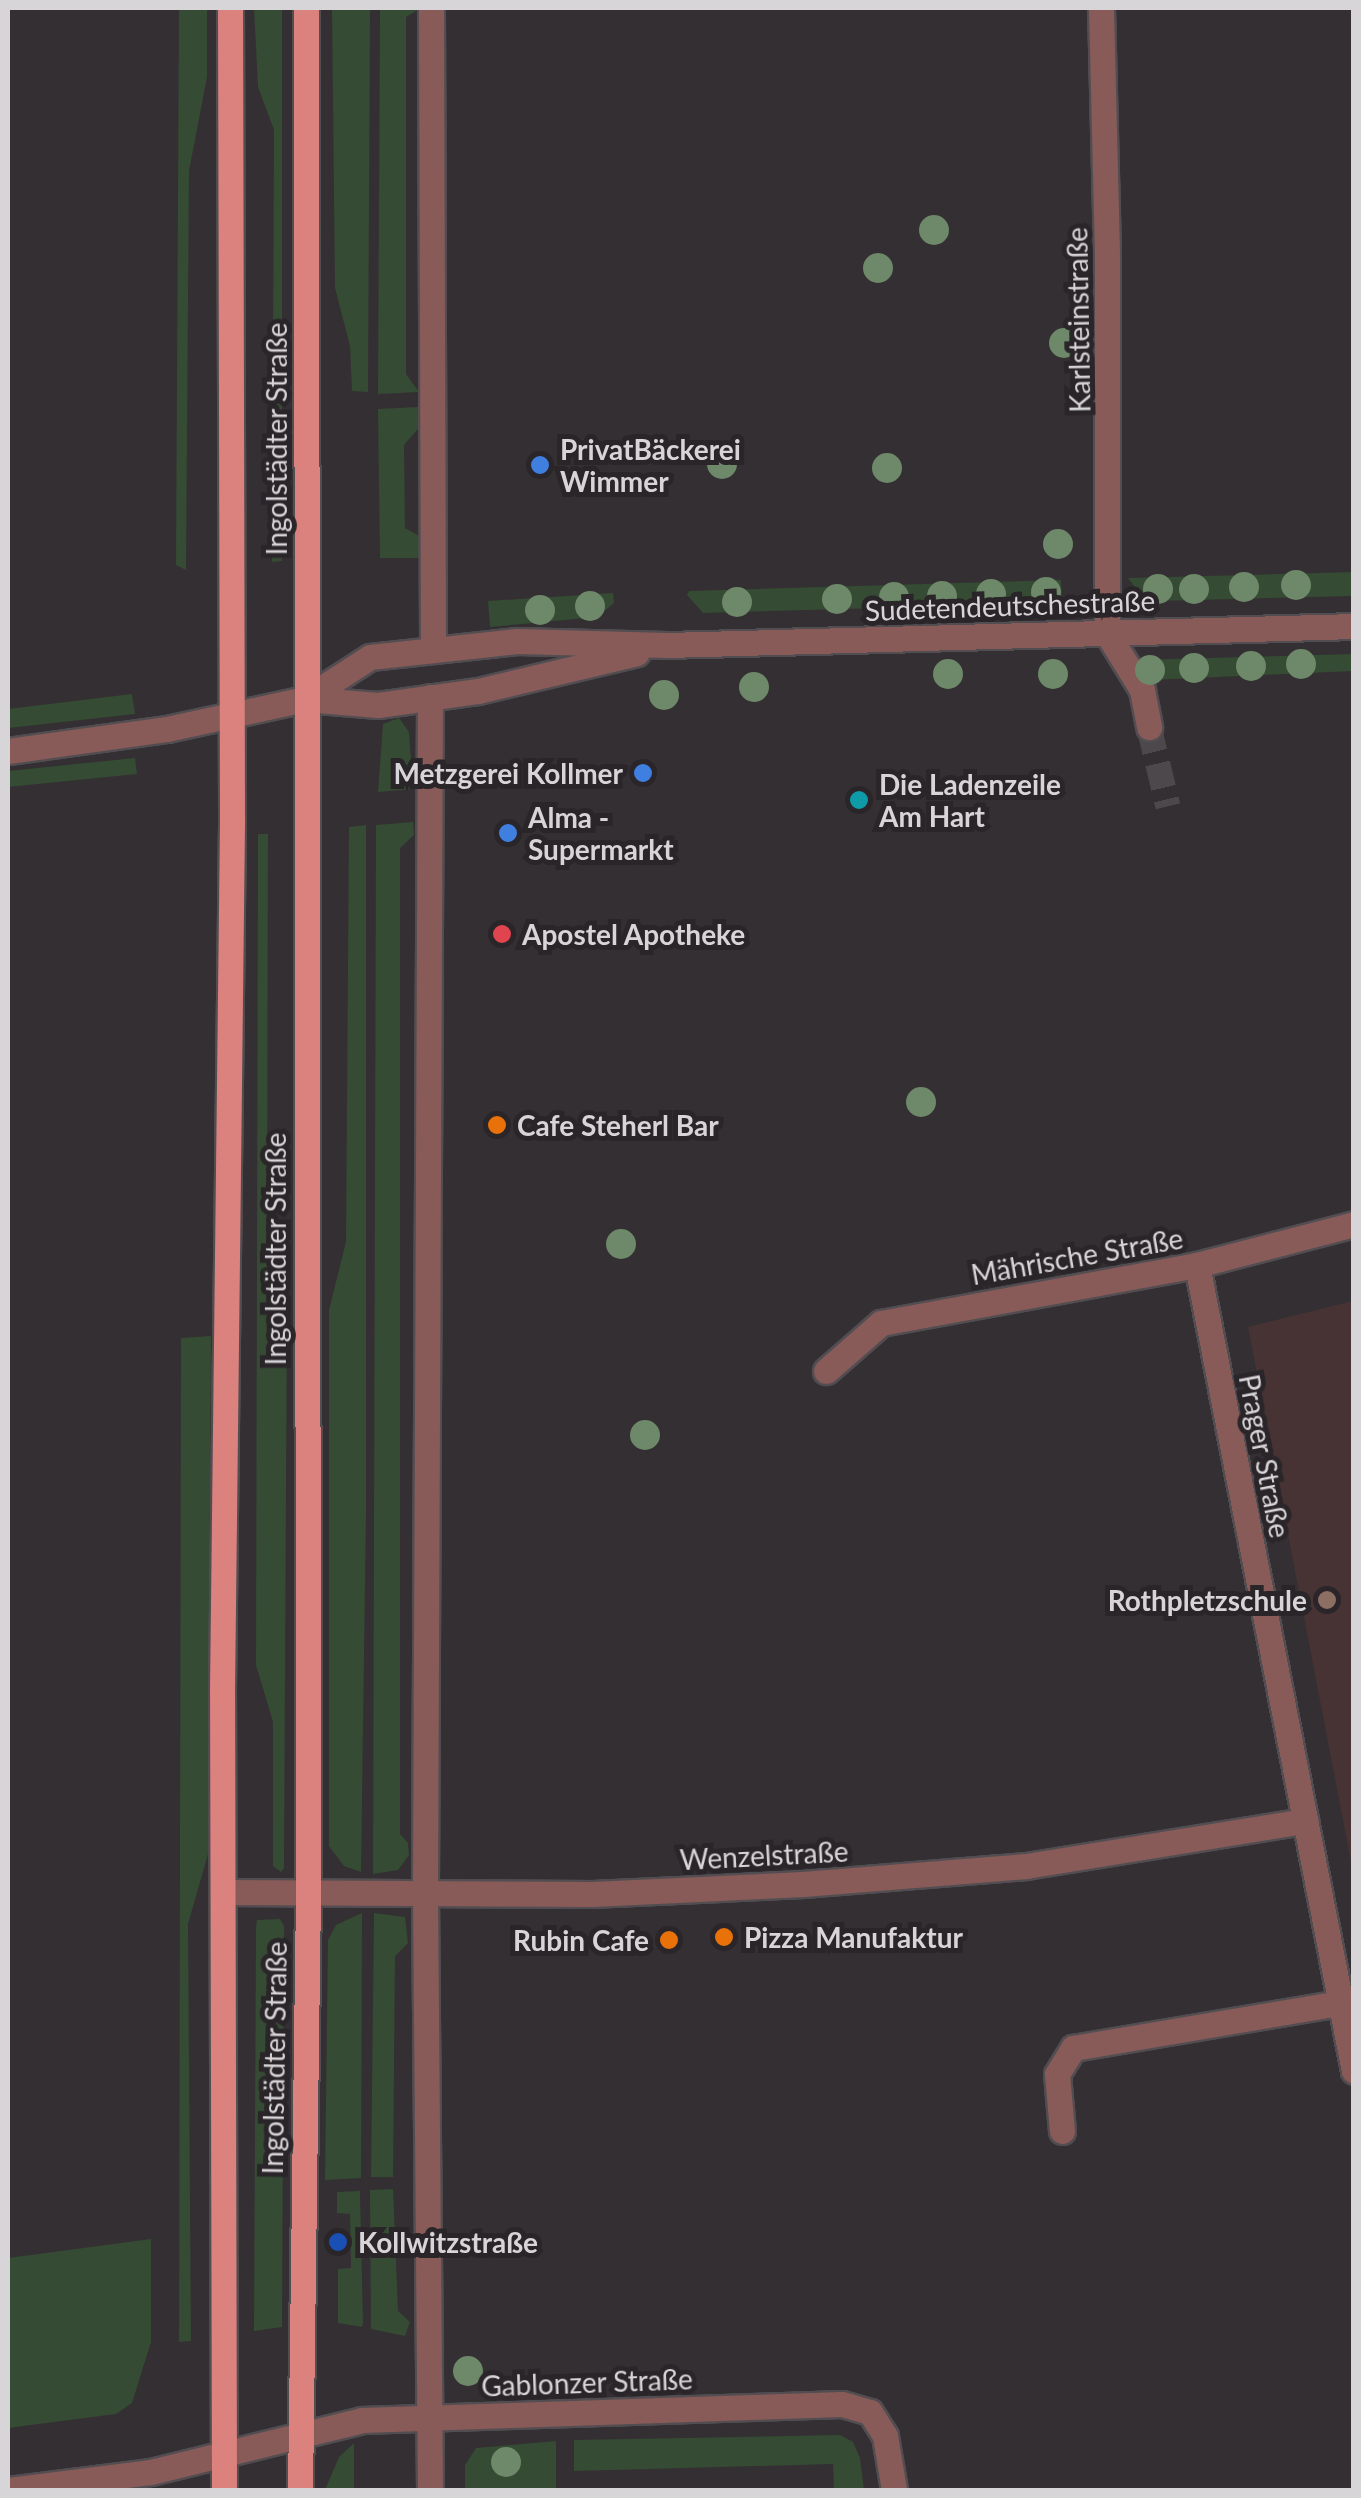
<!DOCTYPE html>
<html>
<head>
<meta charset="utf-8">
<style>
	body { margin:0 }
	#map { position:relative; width:1361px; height:2498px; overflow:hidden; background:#342f33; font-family:Lato,sans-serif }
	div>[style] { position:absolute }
	.education>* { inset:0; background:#473234 }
	.green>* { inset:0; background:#354b33 }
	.minor-tunnel>* { height:25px; margin-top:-12.5px; transform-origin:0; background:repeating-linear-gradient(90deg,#4d484c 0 25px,transparent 0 37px) }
	.roads { filter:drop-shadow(2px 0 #524d51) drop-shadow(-2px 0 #524d51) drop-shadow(0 2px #524d51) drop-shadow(0 -2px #524d51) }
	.minor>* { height:25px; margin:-12.5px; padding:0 12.5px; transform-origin:12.5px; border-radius:12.5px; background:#885b59 }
	.major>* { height:25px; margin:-12.5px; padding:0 12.5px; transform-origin:12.5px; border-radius:12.5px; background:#dc827e }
	.trees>* { width:30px; height:30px; margin:-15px; border-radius:50%; background:#6d8969 }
	.dots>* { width:28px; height:28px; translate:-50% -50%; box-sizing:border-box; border:5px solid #2a2529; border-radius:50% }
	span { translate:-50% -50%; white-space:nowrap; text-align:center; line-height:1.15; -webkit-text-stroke:10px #2a2529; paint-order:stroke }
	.street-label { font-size:28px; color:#d8d5d8 }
	.poi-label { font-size:28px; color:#d8d5d8; font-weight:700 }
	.left { translate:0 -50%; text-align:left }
	.right { translate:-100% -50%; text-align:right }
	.frame { position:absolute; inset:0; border:10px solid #d8d5d8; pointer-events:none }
</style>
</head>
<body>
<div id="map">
	<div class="education">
		<div style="clip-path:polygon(1353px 1301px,1354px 1301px,1353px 1872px,1248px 1327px)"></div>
	</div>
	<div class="green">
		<div style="clip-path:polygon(179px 8px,207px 8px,207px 77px,189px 171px,186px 570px,176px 565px)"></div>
		<div style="clip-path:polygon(254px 8px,282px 8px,282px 561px,272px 562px,274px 130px,258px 87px)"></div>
		<div style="clip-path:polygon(332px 8px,370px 8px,368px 392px,352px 391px,350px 346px,335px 288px)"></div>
		<div style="clip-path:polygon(380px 8px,421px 8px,406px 17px,406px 374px,419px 392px,378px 394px)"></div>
		<div style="clip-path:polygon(418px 407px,418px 429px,404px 445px,405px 528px,419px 536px,419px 558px,380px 558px,378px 409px)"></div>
		<div style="clip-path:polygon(1353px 572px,1353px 596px,1157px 601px,1138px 591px,1128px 578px)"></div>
		<div style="clip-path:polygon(1061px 580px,1062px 603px,703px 613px,687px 595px,689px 591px)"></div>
		<div style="clip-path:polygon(613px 593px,614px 603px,597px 617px,490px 627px,488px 601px)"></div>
		<div style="clip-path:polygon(1353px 654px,1353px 671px,1151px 680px,1137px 660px)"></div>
		<div style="clip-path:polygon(132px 694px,135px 714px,8px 728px,8px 709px)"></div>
		<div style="clip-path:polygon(399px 718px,409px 732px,413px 789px,378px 792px,383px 724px)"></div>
		<div style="clip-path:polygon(135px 758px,137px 774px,8px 787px,8px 771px)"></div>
		<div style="clip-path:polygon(413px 822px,414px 835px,400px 848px,400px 1834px,408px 1843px,409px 1855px,398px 1870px,373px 1874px,376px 825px)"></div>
		<div style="clip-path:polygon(366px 825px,366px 1510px,361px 1872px,344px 1866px,329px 1846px,329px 1310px,346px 1242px,349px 827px)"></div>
		<div style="clip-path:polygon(258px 834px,268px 834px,267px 1226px,270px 1258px,287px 1299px,284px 1868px,281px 1872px,273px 1866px,273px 1722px,256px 1665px)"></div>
		<div style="clip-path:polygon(211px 1336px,208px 1854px,188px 1924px,191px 2341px,179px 2342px,181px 1338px)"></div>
		<div style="clip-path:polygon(362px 1913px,361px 2178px,325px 2180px,328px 1940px,336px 1925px)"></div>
		<div style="clip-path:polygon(374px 1913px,405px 1917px,408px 1943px,395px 1956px,393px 2177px,371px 2177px)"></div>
		<div style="clip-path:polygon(280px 1919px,284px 1926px,282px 2327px,254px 2331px,256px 1928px,257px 1920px)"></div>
		<div style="clip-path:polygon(393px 2189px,398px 2311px,410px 2322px,405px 2336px,371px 2329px,370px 2190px)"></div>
		<div style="clip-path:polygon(360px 2191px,363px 2323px,362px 2327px,338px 2323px,338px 2269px,351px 2268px,350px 2214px,337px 2213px,337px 2192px)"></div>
		<div style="clip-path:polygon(151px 2239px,151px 2342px,132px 2403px,116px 2414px,8px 2428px,8px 2258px)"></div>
		<div style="clip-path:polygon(840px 2435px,853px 2442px,860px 2458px,864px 2490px,834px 2490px,833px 2464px,574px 2471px,574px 2440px)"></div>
		<div style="clip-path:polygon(556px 2441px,556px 2490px,465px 2490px,465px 2465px,476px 2448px)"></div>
		<div style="clip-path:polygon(354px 2443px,354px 2490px,325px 2490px,339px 2457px)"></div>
	</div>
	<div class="minor-tunnel">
		<div style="left:1149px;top:727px;width:81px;rotate:76.5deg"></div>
	</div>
	<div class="roads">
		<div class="minor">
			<div style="left:431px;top:8px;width:641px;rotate:89.82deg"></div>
			<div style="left:1101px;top:8px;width:246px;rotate:88.6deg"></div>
			<div style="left:1107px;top:254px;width:379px;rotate:90deg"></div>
			<div style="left:1107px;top:633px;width:67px;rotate:58.4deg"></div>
			<div style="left:1142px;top:690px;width:38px;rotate:79deg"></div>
			<div style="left:430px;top:697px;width:1198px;rotate:90.24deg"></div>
			<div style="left:425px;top:1895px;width:595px;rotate:89.52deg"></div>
			<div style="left:305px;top:699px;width:77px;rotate:-32.9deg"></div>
			<div style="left:370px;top:657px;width:148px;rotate:-6.2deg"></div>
			<div style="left:517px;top:641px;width:150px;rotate:1.5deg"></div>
			<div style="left:667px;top:645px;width:687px;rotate:-1.58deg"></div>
			<div style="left:8px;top:751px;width:161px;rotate:-7.9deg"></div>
			<div style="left:167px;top:729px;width:141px;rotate:-12.3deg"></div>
			<div style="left:305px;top:699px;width:73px;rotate:4.7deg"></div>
			<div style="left:378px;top:705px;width:101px;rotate:-8deg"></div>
			<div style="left:478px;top:691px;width:163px;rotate:-13.4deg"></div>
			<div style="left:1197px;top:1265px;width:821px;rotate:78.98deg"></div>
			<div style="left:826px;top:1371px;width:73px;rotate:-41.1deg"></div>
			<div style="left:881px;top:1323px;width:321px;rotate:-10.4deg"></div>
			<div style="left:1197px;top:1265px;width:162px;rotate:-14.6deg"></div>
			<div style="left:223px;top:1892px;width:369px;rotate:0.3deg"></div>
			<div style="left:592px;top:1894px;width:211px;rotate:-2.7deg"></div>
			<div style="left:803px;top:1884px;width:224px;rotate:-4.6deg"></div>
			<div style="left:1026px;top:1866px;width:283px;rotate:-9.2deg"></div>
			<div style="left:1062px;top:2131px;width:57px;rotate:-95deg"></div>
			<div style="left:1057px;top:2074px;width:31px;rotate:-58deg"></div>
			<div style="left:1073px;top:2048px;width:271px;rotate:-9.6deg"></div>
			<div style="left:8px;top:2490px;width:144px;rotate:-7.2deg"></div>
			<div style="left:151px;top:2472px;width:217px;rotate:-13.8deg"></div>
			<div style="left:362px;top:2420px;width:480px;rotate:-1.9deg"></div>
			<div style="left:842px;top:2404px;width:29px;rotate:16deg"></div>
			<div style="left:870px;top:2412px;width:28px;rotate:58deg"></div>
			<div style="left:885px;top:2436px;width:55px;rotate:80.5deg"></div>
		</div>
		<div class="major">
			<div style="left:224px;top:2490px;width:799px;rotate:-90.14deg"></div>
			<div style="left:222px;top:1691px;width:874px;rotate:-89.34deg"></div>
			<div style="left:232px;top:817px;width:809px;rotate:-90.14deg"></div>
			<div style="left:300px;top:2490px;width:596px;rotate:-89.23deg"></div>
			<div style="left:308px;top:1894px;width:1886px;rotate:-90.06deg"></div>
		</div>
	</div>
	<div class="trees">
		<div style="left:934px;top:230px"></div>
		<div style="left:878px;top:268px"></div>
		<div style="left:1064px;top:343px"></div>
		<div style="left:722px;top:464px"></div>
		<div style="left:887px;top:468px"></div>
		<div style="left:1058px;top:544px"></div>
		<div style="left:1296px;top:585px"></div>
		<div style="left:1244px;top:587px"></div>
		<div style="left:1158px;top:589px"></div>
		<div style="left:1194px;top:589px"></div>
		<div style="left:1046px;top:592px"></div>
		<div style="left:991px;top:594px"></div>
		<div style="left:942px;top:596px"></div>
		<div style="left:894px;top:597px"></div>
		<div style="left:837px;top:599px"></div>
		<div style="left:737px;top:602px"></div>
		<div style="left:590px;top:606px"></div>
		<div style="left:540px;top:610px"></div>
		<div style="left:1301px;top:664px"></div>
		<div style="left:1251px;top:666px"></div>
		<div style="left:1194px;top:668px"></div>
		<div style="left:1150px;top:670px"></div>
		<div style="left:948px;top:674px"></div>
		<div style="left:1053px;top:674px"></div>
		<div style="left:754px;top:687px"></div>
		<div style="left:664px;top:695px"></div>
		<div style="left:921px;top:1102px"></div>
		<div style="left:621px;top:1244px"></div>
		<div style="left:645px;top:1435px"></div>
		<div style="left:468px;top:2371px"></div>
		<div style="left:506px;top:2462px"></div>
	</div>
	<div class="dots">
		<div style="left:540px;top:465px;background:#3f7fe0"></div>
		<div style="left:643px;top:773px;background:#3f7fe0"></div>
		<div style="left:859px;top:800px;background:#0f9aa8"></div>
		<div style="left:508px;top:833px;background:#3f7fe0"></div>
		<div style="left:502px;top:934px;background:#e0444e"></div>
		<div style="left:497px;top:1125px;background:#e8710a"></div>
		<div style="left:1327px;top:1600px;background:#8d6e63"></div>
		<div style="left:724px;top:1937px;background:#e8710a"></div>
		<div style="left:669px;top:1940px;background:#e8710a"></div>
		<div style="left:338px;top:2242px;background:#1a4fb4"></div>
	</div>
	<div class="street-label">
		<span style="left:1078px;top:320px;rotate:-91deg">Karlsteinstraße</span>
		<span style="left:276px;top:439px;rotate:-90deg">Ingolstädter Straße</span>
		<span style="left:1010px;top:605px;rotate:-2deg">Sudetendeutschestraße</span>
		<span style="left:275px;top:1249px;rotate:-90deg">Ingolstädter Straße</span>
		<span style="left:1077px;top:1256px;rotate:-10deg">Mährische Straße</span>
		<span style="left:1265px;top:1456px;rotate:79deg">Prager Straße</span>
		<span style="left:764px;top:1855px;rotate:-3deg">Wenzelstraße</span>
		<span style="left:274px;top:2058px;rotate:-89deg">Ingolstädter Straße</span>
		<span style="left:587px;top:2382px;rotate:-2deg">Gablonzer Straße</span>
	</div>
	<div class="poi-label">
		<span class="left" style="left:560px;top:465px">PrivatBäckerei<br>Wimmer</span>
		<span class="right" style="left:623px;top:773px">Metzgerei Kollmer</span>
		<span class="left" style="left:879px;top:800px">Die Ladenzeile<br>Am Hart</span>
		<span class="left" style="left:528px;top:833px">Alma -<br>Supermarkt</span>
		<span class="left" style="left:522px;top:934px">Apostel Apotheke</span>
		<span class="left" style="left:517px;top:1125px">Cafe Steherl Bar</span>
		<span class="right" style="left:1307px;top:1600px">Rothpletzschule</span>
		<span class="left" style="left:744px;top:1937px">Pizza Manufaktur</span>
		<span class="right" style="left:649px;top:1940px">Rubin Cafe</span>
		<span class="left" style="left:358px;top:2242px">Kollwitzstraße</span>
	</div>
	<div class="frame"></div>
</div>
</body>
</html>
